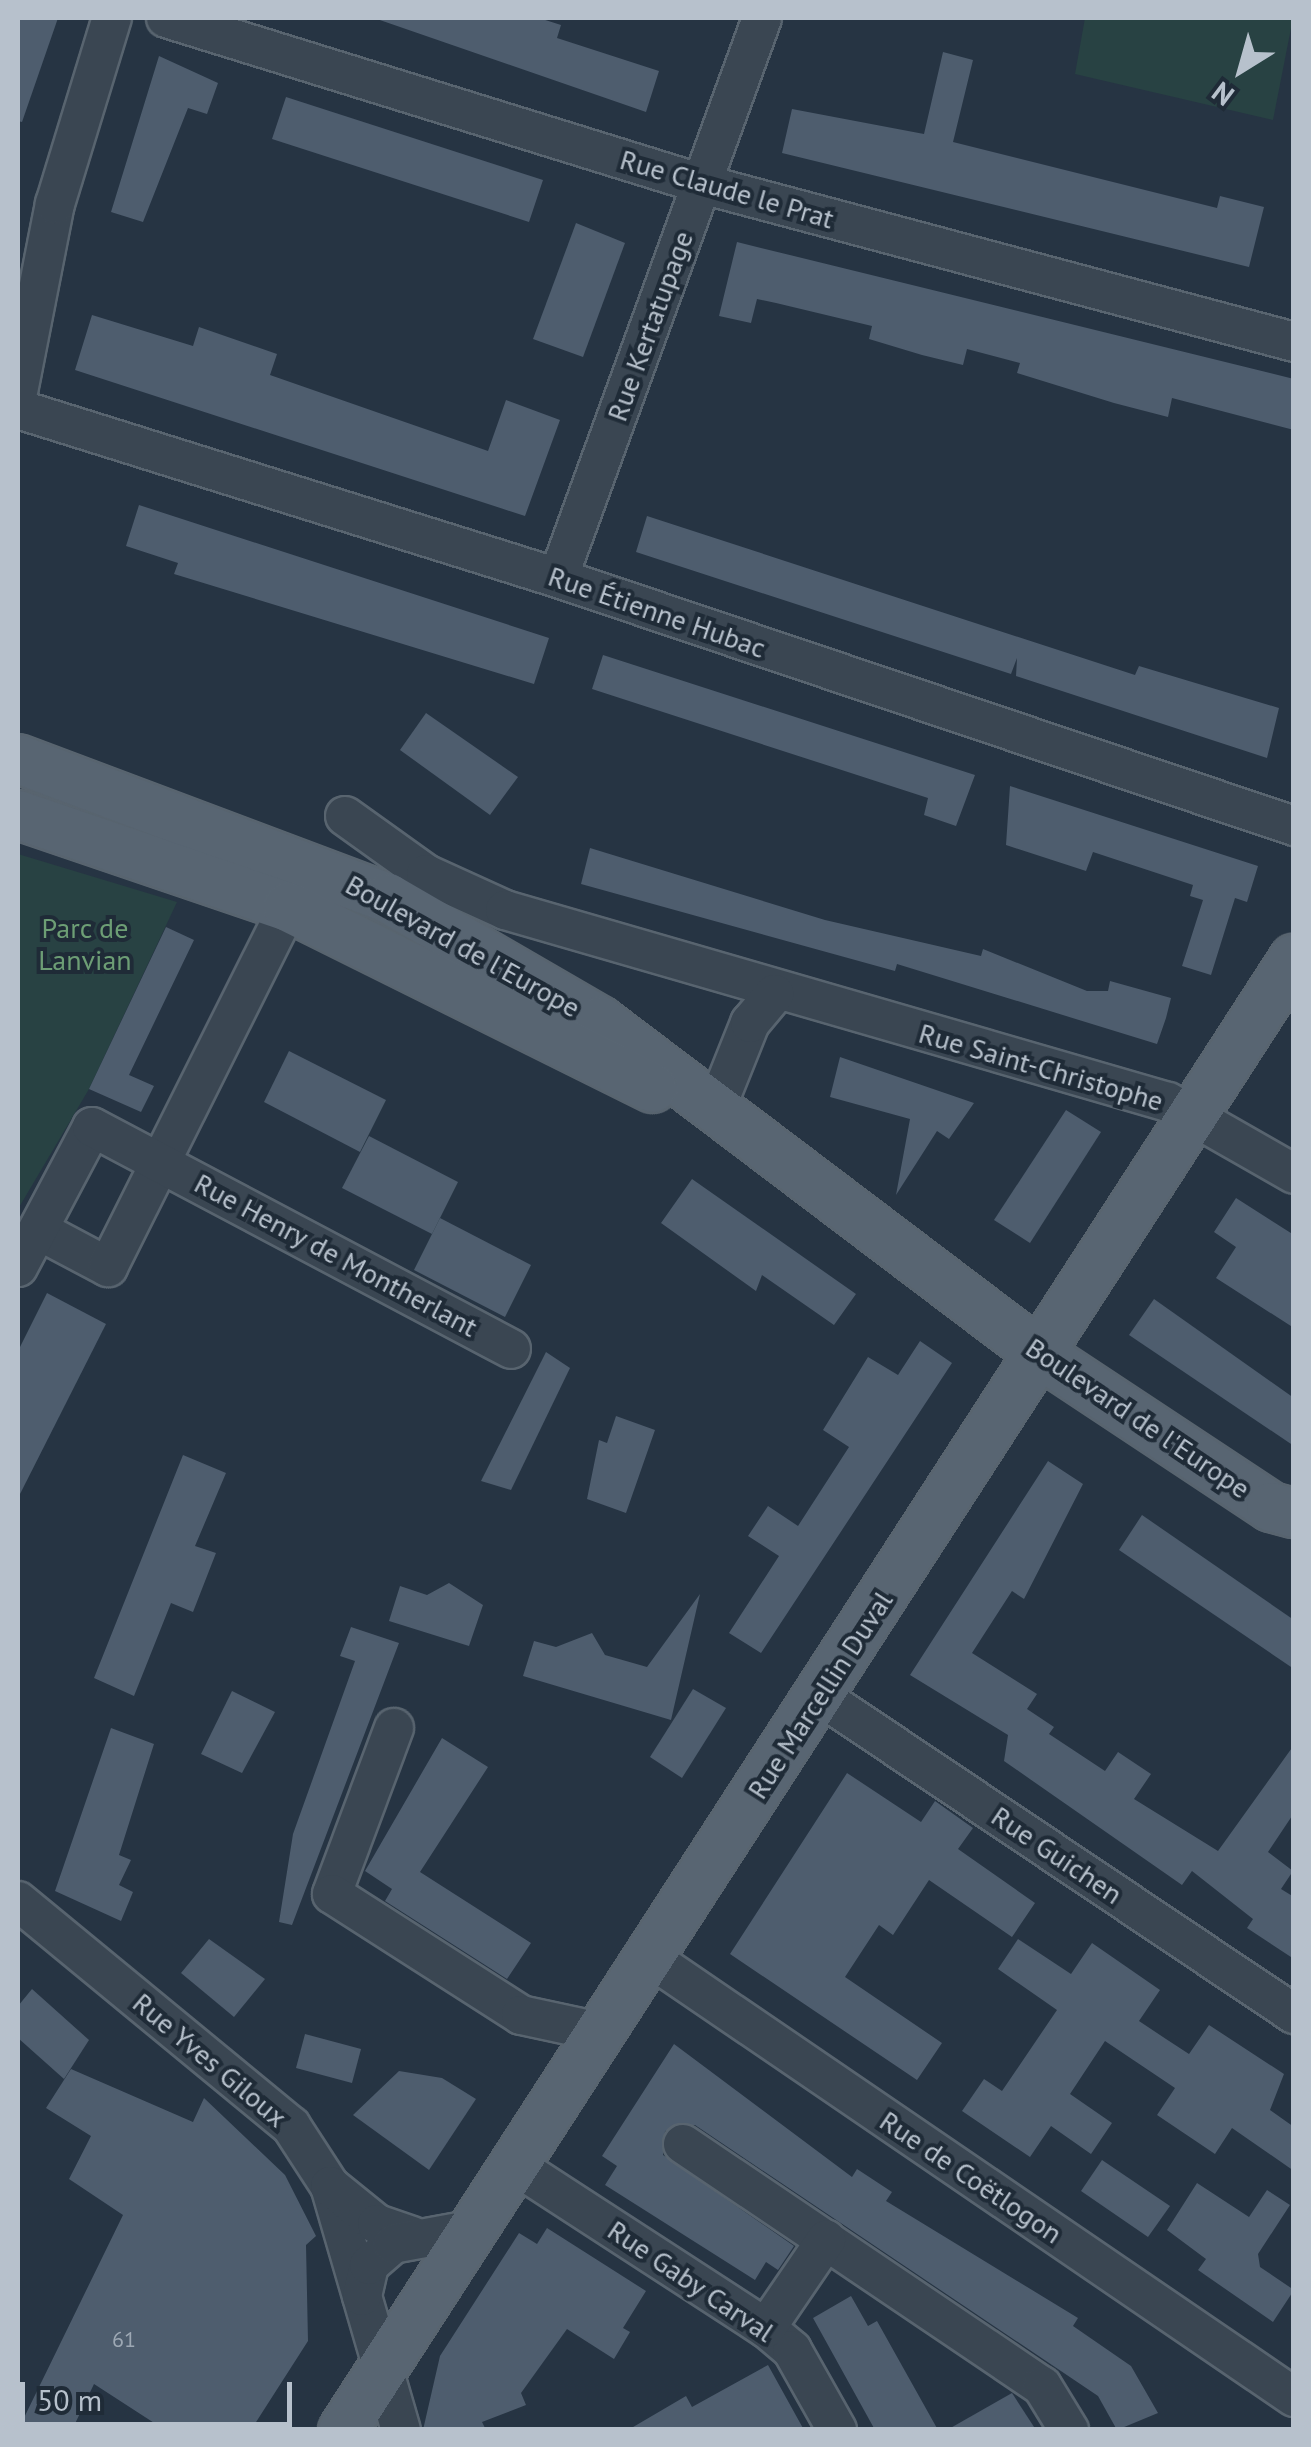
<!DOCTYPE html>
<html>
<head>
<meta charset="utf-8">
<style>
	body { margin:0 }
	#map { position:relative; width:1311px; height:2447px; overflow:hidden; background:#263443; font-family:"PT Sans",sans-serif }
	div>[style] { position:absolute }
	.green>* { inset:0; background:#284243 }
	.building>* { inset:0; background:#4e5d6e }
	.roads { filter:drop-shadow(2px 0 #58646f) drop-shadow(-2px 0 #58646f) drop-shadow(0 2px #58646f) drop-shadow(0 -2px #58646f) }
	.minor>* { height:38px; margin:-19px; padding:0 19px; transform-origin:19px; border-radius:19px; background:#3a4652 }
	.major>* { height:48px; margin:-24px; padding:0 24px; transform-origin:24px; border-radius:24px; background:#586572 }
	span { translate:-50% -50%; white-space:nowrap; text-align:center; line-height:1.15; -webkit-text-stroke:8px #1f2b37; paint-order:stroke }
	.number-label { font-size:22px; color:#9da8b4 }
	.number-label span { -webkit-text-stroke-width:0 }
	.street-label { font-size:28px; color:#b7c1cc }
	.park-label { font-size:28px; color:#6d9e75 }
	.frame { position:absolute; inset:0; border:20px solid #b7c1cc; pointer-events:none }
	.north { position:absolute; left:1191px; top:20px; width:100px; height:100px; -webkit-text-stroke:8px #1f2b37; paint-order:stroke; rotate:217deg; font-size:28px; font-weight:700; line-height:40px; text-align:center; color:#b7c1cc }
	.north::after { content:''; display:block; margin:auto; width:35px; height:45px; background:#b7c1cc; clip-path:polygon(50% 0,100% 100%,50% 72%,0 100%) }
	.scale { position:absolute; left:20px; top:2382px; width:272px; height:45px; box-sizing:border-box; border:5px solid #b7c1cc; border-top:0; padding-left:12px; font-size:30px; line-height:35px; white-space:nowrap; color:#b7c1cc; -webkit-text-stroke:8px #1f2b37; paint-order:stroke }
</style>
</head>
<body>
<div id="map">
	<div class="green">
		<div style="clip-path:polygon(1085px 18px,1293px 18px,1273px 120px,1075px 74px)"></div>
		<div style="clip-path:polygon(18px 854px,177px 902px,89px 1089px,18px 1209px)"></div>
	</div>
	<div class="building">
		<div style="clip-path:polygon(18px 18px,58px 18px,22px 122px,18px 121px)"></div>
		<div style="clip-path:polygon(374px 18px,539px 18px,561px 25px,557px 38px,659px 71px,646px 112px)"></div>
		<div style="clip-path:polygon(943px 52px,973px 60px,953px 142px,1217px 208px,1220px 196px,1264px 207px,1249px 267px,782px 153px,792px 109px,924px 134px)"></div>
		<div style="clip-path:polygon(159px 56px,218px 83px,207px 114px,188px 108px,143px 222px,111px 212px)"></div>
		<div style="clip-path:polygon(286px 97px,543px 180px,529px 222px,272px 139px)"></div>
		<div style="clip-path:polygon(576px 223px,625px 243px,583px 357px,533px 339px)"></div>
		<div style="clip-path:polygon(737px 242px,1294px 379px,1294px 430px,1172px 398px,1168px 417px,1114px 403px,1017px 373px,1020px 363px,967px 349px,963px 365px,922px 355px,869px 339px,872px 326px,776px 303px,757px 299px,751px 323px,719px 316px)"></div>
		<div style="clip-path:polygon(92px 315px,193px 346px,199px 327px,277px 354px,270px 375px,488px 451px,506px 400px,560px 420px,525px 516px,75px 370px)"></div>
		<div style="clip-path:polygon(139px 505px,549px 638px,534px 684px,174px 574px,178px 563px,126px 546px)"></div>
		<div style="clip-path:polygon(647px 516px,1135px 675px,1139px 666px,1279px 708px,1267px 758px,1016px 676px,1017px 658px,1011px 674px,636px 552px)"></div>
		<div style="clip-path:polygon(603px 655px,975px 775px,956px 826px,924px 815px,928px 798px,592px 689px)"></div>
		<div style="clip-path:polygon(426px 713px,518px 777px,490px 815px,400px 750px)"></div>
		<div style="clip-path:polygon(1010px 786px,1258px 866px,1247px 902px,1235px 898px,1211px 975px,1182px 966px,1203px 900px,1190px 896px,1193px 885px,1093px 852px,1086px 871px,1006px 845px)"></div>
		<div style="clip-path:polygon(590px 848px,825px 920px,981px 956px,983px 949px,1087px 991px,1108px 991px,1110px 981px,1171px 998px,1166px 1018px,1157px 1044px,897px 964px,895px 971px,581px 884px)"></div>
		<div style="clip-path:polygon(166px 927px,194px 940px,129px 1075px,154px 1086px,141px 1112px,89px 1089px)"></div>
		<div style="clip-path:polygon(289px 1051px,386px 1100px,360px 1152px,264px 1102px)"></div>
		<div style="clip-path:polygon(840px 1057px,974px 1103px,949px 1139px,937px 1131px,896px 1195px,910px 1119px,830px 1097px)"></div>
		<div style="clip-path:polygon(1066px 1110px,1101px 1132px,1030px 1243px,994px 1220px)"></div>
		<div style="clip-path:polygon(369px 1136px,458px 1182px,432px 1234px,342px 1188px)"></div>
		<div style="clip-path:polygon(692px 1179px,856px 1294px,834px 1325px,762px 1275px,756px 1291px,661px 1223px)"></div>
		<div style="clip-path:polygon(1236px 1198px,1294px 1235px,1294px 1328px,1216px 1278px,1236px 1247px,1214px 1232px)"></div>
		<div style="clip-path:polygon(440px 1218px,531px 1265px,505px 1317px,414px 1270px)"></div>
		<div style="clip-path:polygon(47px 1293px,106px 1324px,18px 1498px,18px 1351px)"></div>
		<div style="clip-path:polygon(1154px 1299px,1294px 1398px,1294px 1446px,1129px 1335px)"></div>
		<div style="clip-path:polygon(920px 1341px,952px 1363px,761px 1653px,729px 1633px,779px 1556px,748px 1536px,768px 1506px,798px 1526px,849px 1447px,823px 1430px,868px 1357px,898px 1375px)"></div>
		<div style="clip-path:polygon(546px 1352px,570px 1368px,511px 1490px,481px 1481px)"></div>
		<div style="clip-path:polygon(616px 1416px,655px 1430px,626px 1513px,587px 1499px,599px 1440px,607px 1443px)"></div>
		<div style="clip-path:polygon(183px 1455px,226px 1473px,195px 1546px,216px 1553px,193px 1612px,171px 1603px,134px 1696px,94px 1678px)"></div>
		<div style="clip-path:polygon(1048px 1461px,1083px 1484px,1024px 1599px,1012px 1591px,972px 1653px,1037px 1694px,1027px 1709px,1054px 1727px,1049px 1734px,1105px 1771px,1118px 1752px,1151px 1774px,1134px 1799px,1218px 1851px,1294px 1745px,1294px 1813px,1268px 1852px,1293px 1871px,1281px 1889px,1294px 1897px,1294px 1959px,1247px 1928px,1253px 1919px,1192px 1871px,1182px 1885px,1004px 1761px,1008px 1735px,910px 1675px)"></div>
		<div style="clip-path:polygon(1142px 1515px,1294px 1620px,1294px 1669px,1119px 1550px)"></div>
		<div style="clip-path:polygon(449px 1583px,483px 1605px,469px 1646px,389px 1621px,400px 1586px,427px 1595px)"></div>
		<div style="clip-path:polygon(700px 1594px,671px 1720px,523px 1676px,534px 1641px,556px 1647px,592px 1633px,605px 1655px,647px 1667px)"></div>
		<div style="clip-path:polygon(351px 1627px,399px 1643px,292px 1925px,279px 1922px,293px 1834px,355px 1661px,340px 1656px)"></div>
		<div style="clip-path:polygon(693px 1689px,726px 1708px,682px 1778px,650px 1757px)"></div>
		<div style="clip-path:polygon(232px 1691px,275px 1712px,242px 1773px,201px 1754px)"></div>
		<div style="clip-path:polygon(111px 1728px,154px 1744px,119px 1855px,131px 1860px,119px 1885px,133px 1892px,121px 1921px,55px 1891px)"></div>
		<div style="clip-path:polygon(442px 1738px,488px 1767px,420px 1872px,531px 1943px,507px 1979px,385px 1901px,392px 1889px,365px 1871px)"></div>
		<div style="clip-path:polygon(847px 1773px,921px 1822px,935px 1801px,973px 1828px,958px 1849px,1035px 1903px,1012px 1937px,929px 1880px,893px 1935px,879px 1925px,845px 1977px,942px 2043px,917px 2080px,730px 1954px)"></div>
		<div style="clip-path:polygon(209px 1939px,265px 1979px,234px 2017px,181px 1973px)"></div>
		<div style="clip-path:polygon(1018px 1939px,1071px 1974px,1092px 1943px,1160px 1990px,1139px 2021px,1166px 2039px,1189px 2054px,1209px 2025px,1284px 2074px,1270px 2110px,1294px 2127px,1294px 2171px,1232px 2128px,1215px 2154px,1157px 2115px,1175px 2088px,1105px 2041px,1070px 2094px,1112px 2123px,1091px 2154px,1051px 2126px,1030px 2157px,962px 2111px,984px 2079px,1002px 2091px,1057px 2010px,998px 1969px)"></div>
		<div style="clip-path:polygon(32px 1989px,89px 2040px,64px 2079px,18px 2038px,18px 2006px)"></div>
		<div style="clip-path:polygon(305px 2034px,361px 2049px,352px 2083px,296px 2068px)"></div>
		<div style="clip-path:polygon(674px 2044px,852px 2177px,857px 2169px,892px 2192px,886px 2201px,1078px 2318px,1073px 2326px,1131px 2366px,1158px 2413px,1117px 2430px,1098px 2396px,695px 2125px,665px 2131px,663px 2155px,794px 2246px,778px 2270px,766px 2262px,755px 2280px,605px 2185px,617px 2166px,602px 2156px)"></div>
		<div style="clip-path:polygon(71px 2069px,193px 2122px,204px 2098px,285px 2175px,316px 2236px,306px 2245px,308px 2341px,251px 2430px,165px 2430px,94px 2384px,72px 2430px,18px 2430px,123px 2215px,69px 2179px,91px 2136px,46px 2108px)"></div>
		<div style="clip-path:polygon(399px 2071px,442px 2078px,476px 2099px,429px 2170px,353px 2115px)"></div>
		<div style="clip-path:polygon(1102px 2160px,1170px 2206px,1148px 2237px,1081px 2191px)"></div>
		<div style="clip-path:polygon(1197px 2183px,1249px 2217px,1267px 2190px,1290px 2205px,1258px 2254px,1260px 2267px,1294px 2290px,1273px 2322px,1198px 2270px,1206px 2259px,1167px 2230px)"></div>
		<div style="clip-path:polygon(547px 2228px,646px 2291px,623px 2328px,630px 2332px,614px 2359px,567px 2329px,521px 2393px,526px 2405px,482px 2422px,486px 2430px,423px 2430px,440px 2356px,519px 2233px,537px 2244px)"></div>
		<div style="clip-path:polygon(851px 2296px,868px 2326px,877px 2321px,938px 2430px,875px 2430px,813px 2318px)"></div>
		<div style="clip-path:polygon(768px 2365px,804px 2430px,628px 2430px,686px 2396px,692px 2407px)"></div>
		<div style="clip-path:polygon(1012px 2393px,1036px 2430px,947px 2430px)"></div>
	</div>
	<div class="roads">
		<div class="minor">
			<div style="left:166px;top:18px;width:561px;rotate:17.21deg"></div>
			<div style="left:702px;top:184px;width:613px;rotate:14.94deg"></div>
			<div style="left:18px;top:392px;width:192px;rotate:-78.9deg"></div>
			<div style="left:55px;top:204px;width:195px;rotate:-73deg"></div>
			<div style="left:18px;top:409px;width:566px;rotate:17.38deg"></div>
			<div style="left:558px;top:578px;width:777px;rotate:18.62deg"></div>
			<div style="left:558px;top:578px;width:596px;rotate:-69.98deg"></div>
			<div style="left:345px;top:816px;width:100px;rotate:35.6deg"></div>
			<div style="left:426px;top:874px;width:87px;rotate:24.5deg"></div>
			<div style="left:505px;top:910px;width:690px;rotate:16.15deg"></div>
			<div style="left:1168px;top:1102px;width:145px;rotate:29.7deg"></div>
			<div style="left:716px;top:1108px;width:92px;rotate:-68.2deg"></div>
			<div style="left:750px;top:1023px;width:38px;rotate:-50deg"></div>
			<div style="left:40px;top:1231px;width:77px;rotate:27.9deg"></div>
			<div style="left:108px;top:1267px;width:402px;rotate:-63.4deg"></div>
			<div style="left:18px;top:1267px;width:158px;rotate:-62.1deg"></div>
			<div style="left:92px;top:1127px;width:474px;rotate:27.9deg"></div>
			<div style="left:820px;top:1696px;width:571px;rotate:33.86deg"></div>
			<div style="left:394px;top:1728px;width:177px;rotate:110.5deg"></div>
			<div style="left:332px;top:1894px;width:224px;rotate:32.6deg"></div>
			<div style="left:521px;top:2015px;width:81px;rotate:12.1deg"></div>
			<div style="left:18px;top:1901px;width:354px;rotate:39.5deg"></div>
			<div style="left:291px;top:2126px;width:72px;rotate:57deg"></div>
			<div style="left:330px;top:2186px;width:254px;rotate:73.8deg"></div>
			<div style="left:649px;top:1957px;width:781px;rotate:34.3deg"></div>
			<div style="left:683px;top:2144px;width:433px;rotate:34deg"></div>
			<div style="left:1042px;top:2386px;width:52px;rotate:58.5deg"></div>
			<div style="left:513px;top:2164px;width:302px;rotate:33deg"></div>
			<div style="left:766px;top:2328px;width:34px;rotate:40deg"></div>
			<div style="left:792px;top:2350px;width:92px;rotate:60.6deg"></div>
			<div style="left:330px;top:2186px;width:60px;rotate:39deg"></div>
			<div style="left:377px;top:2224px;width:37px;rotate:19deg"></div>
			<div style="left:362px;top:2296px;width:32px;rotate:-77deg"></div>
			<div style="left:369px;top:2265px;width:32px;rotate:-41deg"></div>
			<div style="left:393px;top:2244px;width:77px;rotate:-10.4deg"></div>
			<div style="left:766px;top:2328px;width:107px;rotate:-55.7deg"></div>
		</div>
		<div class="major">
			<div style="left:18px;top:759px;width:395px;rotate:20.6deg"></div>
			<div style="left:388px;top:898px;width:245px;rotate:30.1deg"></div>
			<div style="left:600px;top:1021px;width:552px;rotate:37.12deg"></div>
			<div style="left:1040px;top:1354px;width:277px;rotate:33.5deg"></div>
			<div style="left:1271px;top:1507px;width:24px;rotate:15deg"></div>
			<div style="left:18px;top:815px;width:285px;rotate:18.8deg"></div>
			<div style="left:288px;top:907px;width:407px;rotate:26.4deg"></div>
			<div style="left:343px;top:2430px;width:1752px;rotate:-57.12deg"></div>
		</div>
	</div>
	<div class="number-label">
		<span style="left:124px;top:2340px">61</span>
	</div>
	<div class="street-label">
		<span style="left:727px;top:189px;rotate:16deg">Rue Claude le Prat</span>
		<span style="left:650px;top:326px;rotate:-70deg">Rue Kertatupage</span>
		<span style="left:657px;top:612px;rotate:19deg">Rue Étienne Hubac</span>
		<span style="left:463px;top:946px;rotate:29deg">Boulevard de l'Europe</span>
		<span style="left:1041px;top:1067px;rotate:16deg">Rue Saint-Christophe</span>
		<span style="left:336px;top:1255px;rotate:28deg">Rue Henry de Montherlant</span>
		<span style="left:1138px;top:1418px;rotate:34deg">Boulevard de l'Europe</span>
		<span style="left:820px;top:1695px;rotate:-57deg">Rue Marcellin Duval</span>
		<span style="left:1057px;top:1855px;rotate:34deg">Rue Guichen</span>
		<span style="left:210px;top:2060px;rotate:40deg">Rue Yves Giloux</span>
		<span style="left:971px;top:2177px;rotate:34deg">Rue de Coëtlogon</span>
		<span style="left:691px;top:2281px;rotate:34deg">Rue Gaby Carval</span>
	</div>
	<div class="park-label">
		<span style="left:85px;top:944px">Parc de<br>Lanvian</span>
	</div>
	<div class="frame"></div>
	<div class="north">N</div>
	<div class="scale">50 m</div>
</div>
</body>
</html>
